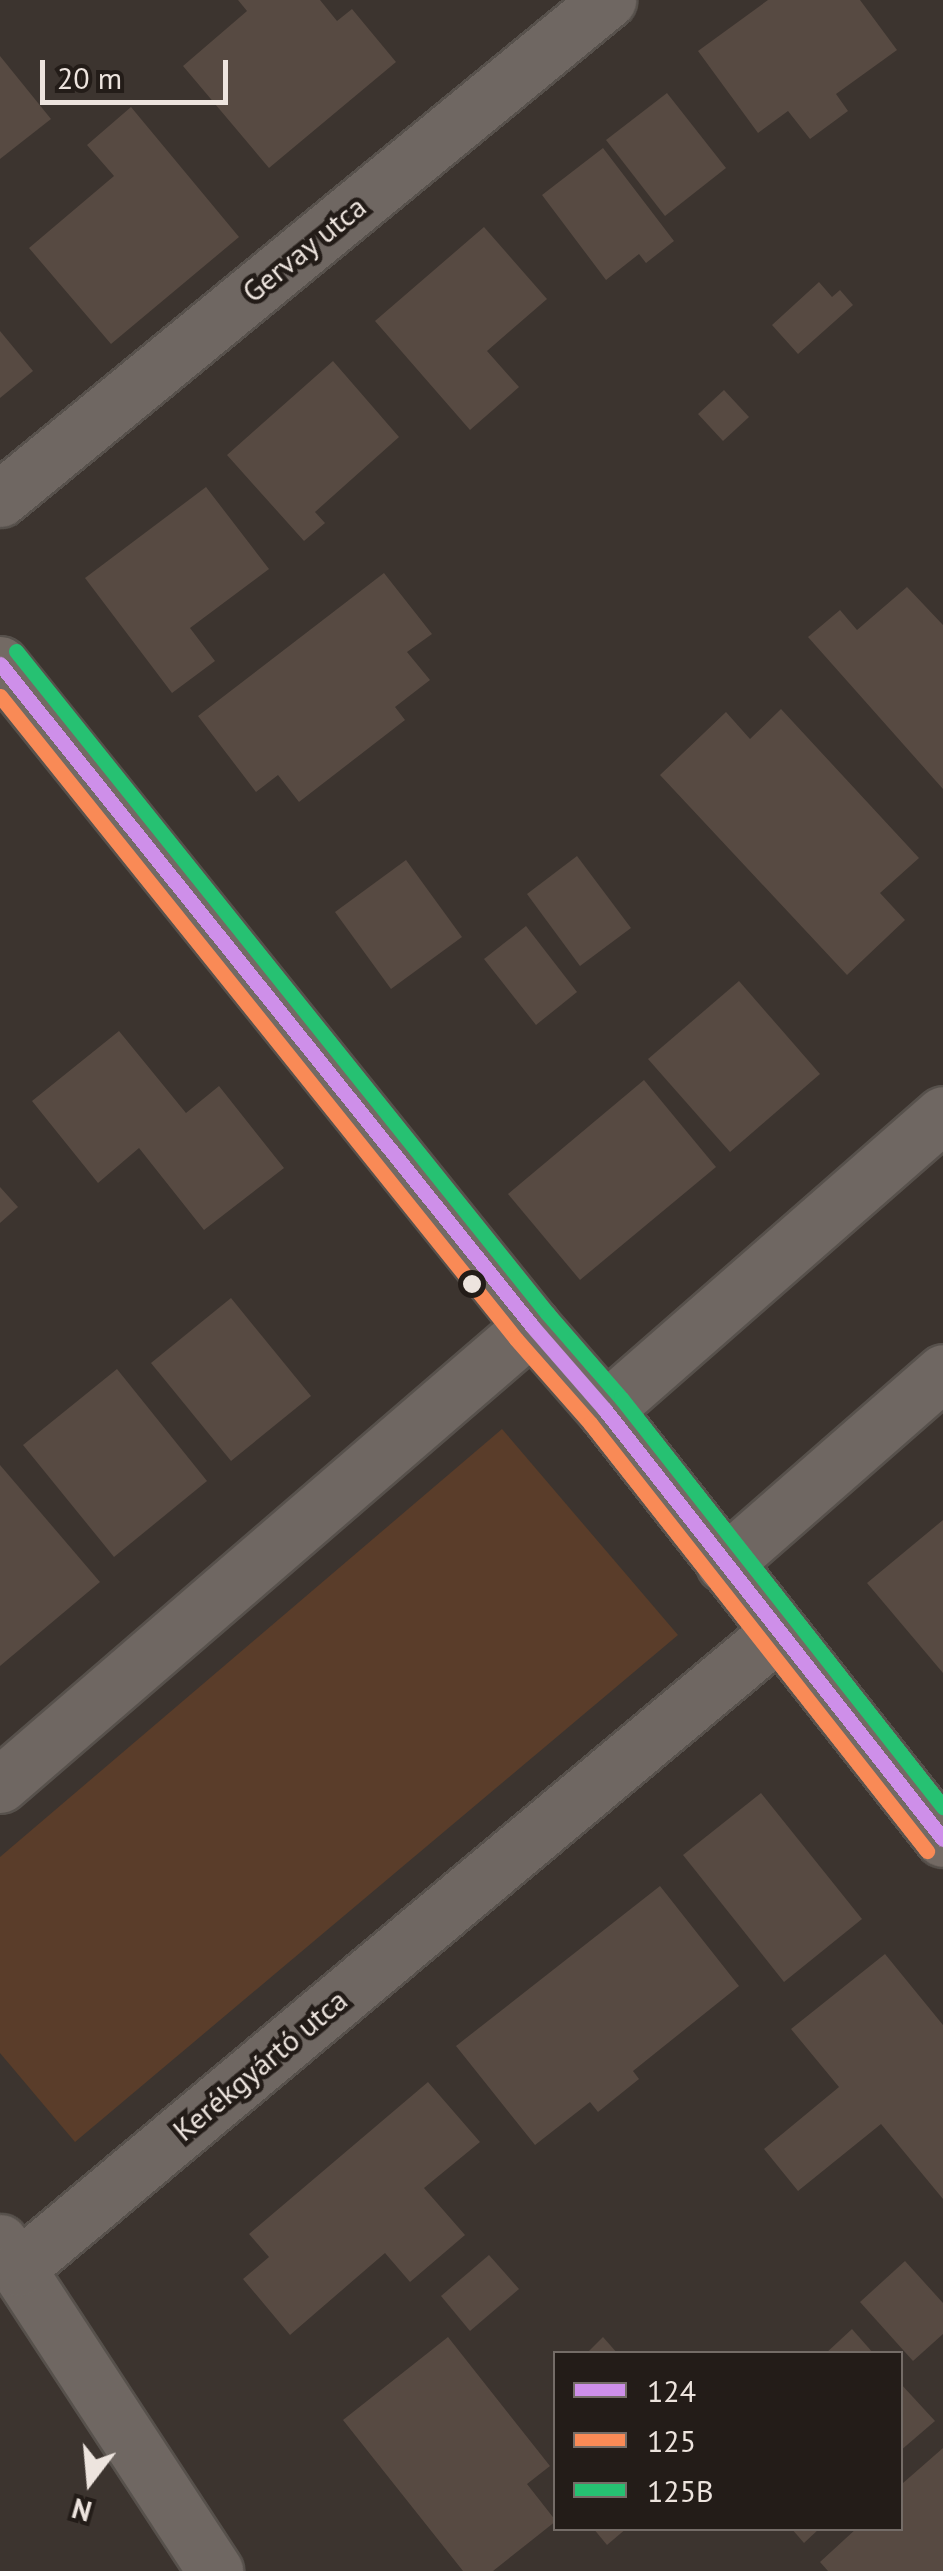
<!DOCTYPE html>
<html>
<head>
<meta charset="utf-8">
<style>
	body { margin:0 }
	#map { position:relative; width:943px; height:2571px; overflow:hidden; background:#3c342f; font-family:"PT Sans",sans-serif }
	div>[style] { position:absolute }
	.green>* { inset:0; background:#5a3d2a }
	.building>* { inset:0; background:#574a42 }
	.roads { filter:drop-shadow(2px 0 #57514c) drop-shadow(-2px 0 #57514c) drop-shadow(0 2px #57514c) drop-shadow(0 -2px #57514c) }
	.street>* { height:55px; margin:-27.5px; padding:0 27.5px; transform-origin:27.5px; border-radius:27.5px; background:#6f6762 }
	.secondary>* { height:55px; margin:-27.5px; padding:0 27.5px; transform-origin:27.5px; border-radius:27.5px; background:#736a64 }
	.bus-1>* { height:15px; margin:-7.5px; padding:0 7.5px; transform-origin:7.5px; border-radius:7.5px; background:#ce8fe9 }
	.bus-2>* { height:15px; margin:-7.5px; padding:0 7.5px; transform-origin:7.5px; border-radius:7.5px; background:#f98a56 }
	.bus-3>* { height:15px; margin:-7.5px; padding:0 7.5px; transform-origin:7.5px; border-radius:7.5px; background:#26c172 }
	.dots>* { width:28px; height:28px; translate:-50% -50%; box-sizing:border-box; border:5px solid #231c18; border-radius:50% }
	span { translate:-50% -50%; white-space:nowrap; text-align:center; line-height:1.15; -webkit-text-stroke:9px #231c18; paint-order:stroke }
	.street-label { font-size:30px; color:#ede4de }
	.legend { position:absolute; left:553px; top:2351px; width:350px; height:180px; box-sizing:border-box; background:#231c18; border:2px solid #746c67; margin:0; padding:12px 18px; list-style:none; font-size:30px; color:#ede4de }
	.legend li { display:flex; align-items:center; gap:20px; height:50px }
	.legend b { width:50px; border:2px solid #746c67 }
	.north { position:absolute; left:40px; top:2431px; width:100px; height:100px; -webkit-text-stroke:8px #231c18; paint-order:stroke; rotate:196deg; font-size:28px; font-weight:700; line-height:40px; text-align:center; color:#ede4de }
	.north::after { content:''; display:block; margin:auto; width:35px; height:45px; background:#ede4de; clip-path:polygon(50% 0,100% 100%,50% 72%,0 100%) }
	.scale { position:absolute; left:40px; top:60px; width:188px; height:45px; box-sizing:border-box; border:5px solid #ede4de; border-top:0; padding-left:12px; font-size:30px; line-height:35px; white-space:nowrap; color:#ede4de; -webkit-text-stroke:8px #231c18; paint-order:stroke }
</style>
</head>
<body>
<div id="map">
	<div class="green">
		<div style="clip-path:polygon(502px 1429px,678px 1635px,75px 2142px,0 2053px,0 1857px)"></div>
	</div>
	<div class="building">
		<div style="clip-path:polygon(238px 0,320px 0,337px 21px,352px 9px,396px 62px,269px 168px,183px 66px,247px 11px)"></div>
		<div style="clip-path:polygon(768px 0,860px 0,897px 50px,836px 94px,848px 111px,810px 139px,788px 111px,758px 133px,698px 51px)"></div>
		<div style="clip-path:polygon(0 56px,51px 119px,0 159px)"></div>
		<div style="clip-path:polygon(667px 93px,726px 168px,665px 216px,606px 140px)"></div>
		<div style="clip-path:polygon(131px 107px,239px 237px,111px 344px,29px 248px,114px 176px,87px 145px)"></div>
		<div style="clip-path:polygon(603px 148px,674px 241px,646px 263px,639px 254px,606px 280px,542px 195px)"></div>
		<div style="clip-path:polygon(484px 227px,547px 299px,487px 351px,519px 387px,470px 430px,375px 321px)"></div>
		<div style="clip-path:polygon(819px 282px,832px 297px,840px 290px,853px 305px,798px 354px,772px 325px)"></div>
		<div style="clip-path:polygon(0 331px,33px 371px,0 398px)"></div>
		<div style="clip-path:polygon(333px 361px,399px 437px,315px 512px,325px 523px,304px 541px,227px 455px)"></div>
		<div style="clip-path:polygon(724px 390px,749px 417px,723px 441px,698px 414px)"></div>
		<div style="clip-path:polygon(206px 487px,269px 569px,190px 628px,215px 661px,172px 693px,85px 578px)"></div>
		<div style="clip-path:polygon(384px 573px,432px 634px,407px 652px,430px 680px,395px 707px,405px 720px,299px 802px,278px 775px,256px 792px,198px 716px)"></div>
		<div style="clip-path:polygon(907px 587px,943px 625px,943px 789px,808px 637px,840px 610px,857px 630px)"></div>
		<div style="clip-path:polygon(781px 709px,919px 858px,880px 893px,905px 920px,847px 975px,660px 775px,726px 712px,750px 739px)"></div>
		<div style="clip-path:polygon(577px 856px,631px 928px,580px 966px,527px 894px)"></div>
		<div style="clip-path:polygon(406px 860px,462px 937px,391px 989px,335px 912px)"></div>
		<div style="clip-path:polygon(526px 926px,577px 992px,536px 1025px,484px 959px)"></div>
		<div style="clip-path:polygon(739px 981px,820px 1074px,730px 1152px,648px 1059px)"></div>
		<div style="clip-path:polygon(119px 1031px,186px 1113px,219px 1086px,284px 1168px,204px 1230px,139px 1148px,98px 1183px,32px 1101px)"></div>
		<div style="clip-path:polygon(644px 1080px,716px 1167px,580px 1280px,508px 1194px)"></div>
		<div style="clip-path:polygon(0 1187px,18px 1207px,0 1223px)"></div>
		<div style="clip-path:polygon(231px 1298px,311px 1396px,231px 1461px,151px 1363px)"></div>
		<div style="clip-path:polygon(117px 1369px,207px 1481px,114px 1557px,23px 1445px)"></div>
		<div style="clip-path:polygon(0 1465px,100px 1582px,0 1666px)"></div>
		<div style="clip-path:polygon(943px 1520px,943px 1673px,867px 1583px)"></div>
		<div style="clip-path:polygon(761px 1793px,862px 1919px,784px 1982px,683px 1855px)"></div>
		<div style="clip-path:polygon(660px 1886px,739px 1986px,633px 2071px,639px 2079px,598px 2112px,590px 2102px,535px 2145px,456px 2046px)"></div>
		<div style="clip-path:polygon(885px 1954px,943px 2025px,943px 2199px,881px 2124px,798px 2191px,764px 2149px,839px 2087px,791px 2029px)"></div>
		<div style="clip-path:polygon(428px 2082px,480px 2142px,424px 2188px,465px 2235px,410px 2282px,385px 2253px,290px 2335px,243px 2279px,269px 2257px,249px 2234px)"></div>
		<div style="clip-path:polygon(489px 2255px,519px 2289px,470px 2331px,441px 2296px)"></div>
		<div style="clip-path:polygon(905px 2261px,943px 2303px,943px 2334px,913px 2361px,860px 2302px)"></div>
		<div style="clip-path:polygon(852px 2329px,874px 2354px,825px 2354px)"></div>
		<div style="clip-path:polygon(448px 2337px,550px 2466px,527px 2484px,556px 2521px,493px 2571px,463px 2571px,343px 2420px)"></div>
		<div style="clip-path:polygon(603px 2337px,618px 2354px,586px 2354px)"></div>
		<div style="clip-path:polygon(900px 2383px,935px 2421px,900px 2451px)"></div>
		<div style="clip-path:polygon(943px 2448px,943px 2571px,828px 2571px,820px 2562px,857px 2528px,900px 2528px,900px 2480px,903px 2483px)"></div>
		<div style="clip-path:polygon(593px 2528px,627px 2528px,607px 2545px)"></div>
		<div style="clip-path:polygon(791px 2528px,820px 2528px,804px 2543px)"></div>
	</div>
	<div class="roads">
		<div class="street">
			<div style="left:0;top:499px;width:787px;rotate:-39.38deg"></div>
			<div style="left:605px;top:1410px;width:449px;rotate:-41.2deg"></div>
			<div style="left:724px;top:1564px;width:291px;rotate:-41.2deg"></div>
			<div style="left:0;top:1785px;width:703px;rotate:-40.79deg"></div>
			<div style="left:0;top:2242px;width:393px;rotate:56.8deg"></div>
			<div style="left:18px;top:2268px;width:991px;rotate:-39.92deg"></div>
		</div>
		<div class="secondary">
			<div style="left:0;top:664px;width:849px;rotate:51.21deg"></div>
			<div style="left:532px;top:1326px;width:111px;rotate:49deg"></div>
			<div style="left:605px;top:1410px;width:546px;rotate:51.77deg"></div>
		</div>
	</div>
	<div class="bus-1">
		<div style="left:0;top:664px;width:849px;rotate:51.21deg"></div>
		<div style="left:532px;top:1326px;width:111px;rotate:49deg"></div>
		<div style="left:605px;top:1410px;width:546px;rotate:51.77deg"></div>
	</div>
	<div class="bus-2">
		<div style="left:0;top:696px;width:824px;rotate:51.25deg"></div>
		<div style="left:516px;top:1339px;width:112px;rotate:48.6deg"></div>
		<div style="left:590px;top:1423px;width:545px;rotate:51.78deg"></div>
	</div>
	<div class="bus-3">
		<div style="left:16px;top:651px;width:849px;rotate:51.27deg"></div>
		<div style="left:547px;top:1313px;width:113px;rotate:49deg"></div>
		<div style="left:621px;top:1398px;width:521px;rotate:51.79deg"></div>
	</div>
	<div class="dots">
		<div style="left:472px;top:1284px;background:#ede4de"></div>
	</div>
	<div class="street-label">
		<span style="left:304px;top:249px;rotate:-39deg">Gervay utca</span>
		<span style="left:260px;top:2065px;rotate:-40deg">Kerékgyártó utca</span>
	</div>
	<ul class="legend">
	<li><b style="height:12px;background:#ce8fe9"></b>124</li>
	<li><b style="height:12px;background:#f98a56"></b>125</li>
	<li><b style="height:12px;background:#26c172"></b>125B</li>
	</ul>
	<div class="north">N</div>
	<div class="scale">20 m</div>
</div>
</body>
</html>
